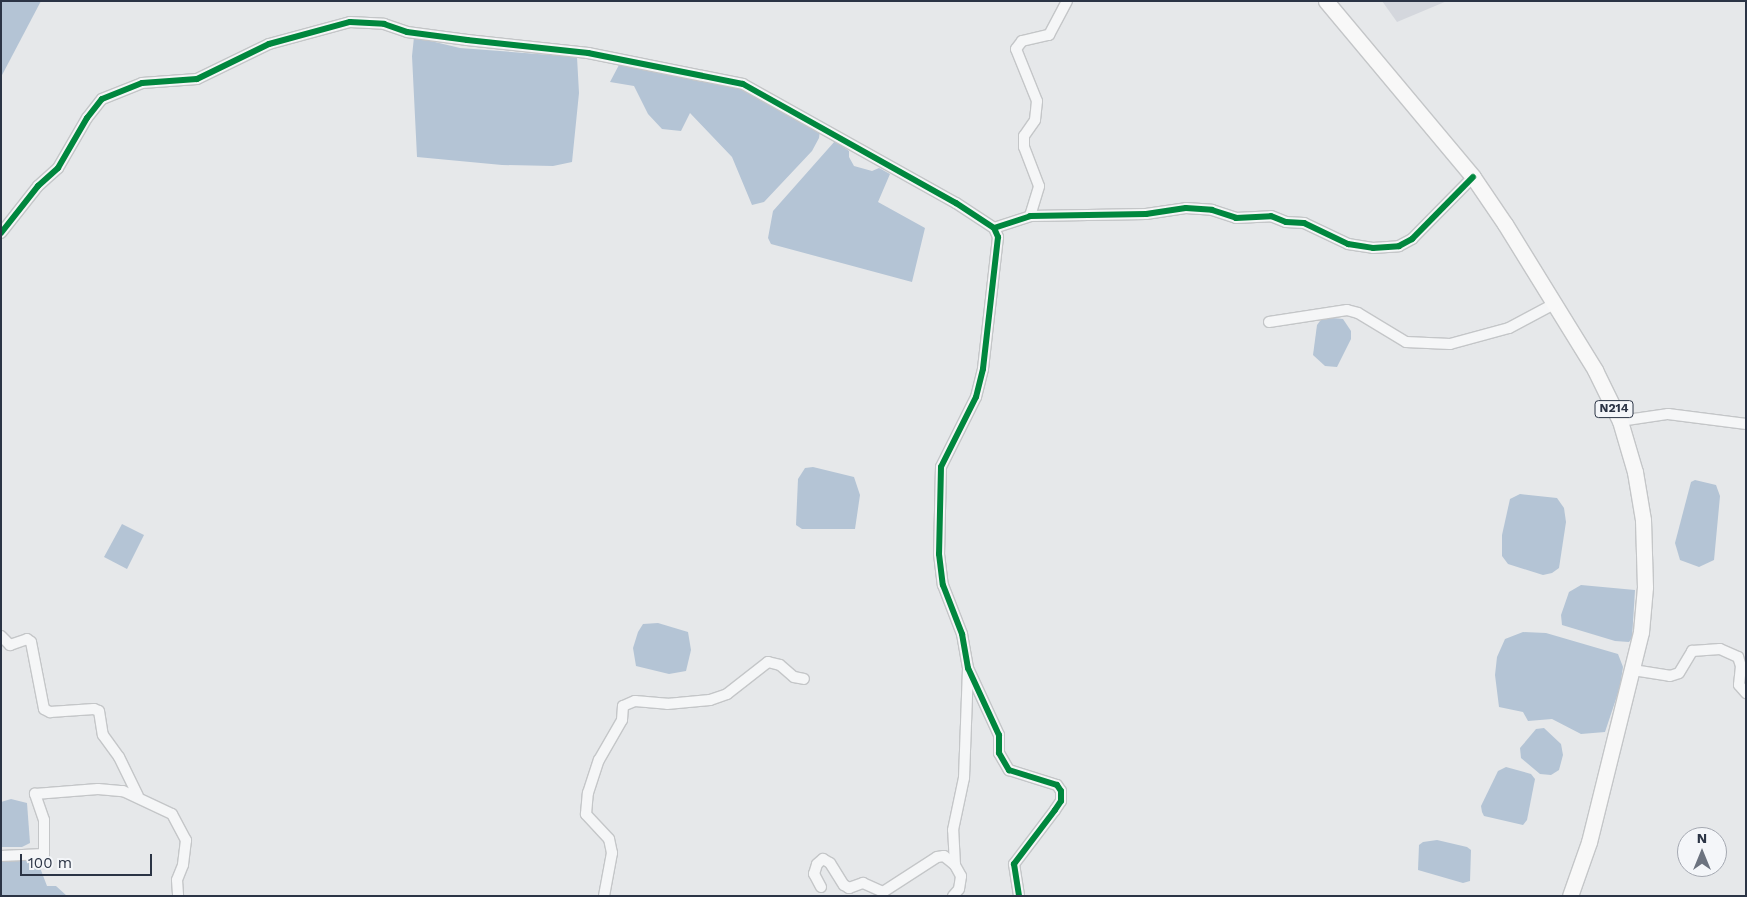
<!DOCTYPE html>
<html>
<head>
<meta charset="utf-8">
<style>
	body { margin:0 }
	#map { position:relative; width:1747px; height:897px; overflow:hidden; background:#e6e8ea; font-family:"Work Sans",sans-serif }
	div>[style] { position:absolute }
	.built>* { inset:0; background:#d4d7dd }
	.water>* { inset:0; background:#b4c4d5 }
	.roads { filter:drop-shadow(1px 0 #c4c6c8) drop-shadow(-1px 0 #c4c6c8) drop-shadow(0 1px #c4c6c8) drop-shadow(0 -1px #c4c6c8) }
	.minor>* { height:10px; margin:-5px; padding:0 5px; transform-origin:5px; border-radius:5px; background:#f5f6f7 }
	.highway>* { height:15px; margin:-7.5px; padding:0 7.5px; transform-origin:7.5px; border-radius:7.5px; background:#f8f8f8 }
	.cycleway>* { height:6px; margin:-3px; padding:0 3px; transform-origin:3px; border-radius:3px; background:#00873e }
	span { translate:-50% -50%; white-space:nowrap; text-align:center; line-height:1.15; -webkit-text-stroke:4.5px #f4f6f9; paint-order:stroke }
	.shield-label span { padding:1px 4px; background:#f4f6f9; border:1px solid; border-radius:4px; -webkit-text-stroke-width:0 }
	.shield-label { font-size:12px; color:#2b3445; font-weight:700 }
	.frame { position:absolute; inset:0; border:2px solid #2b3445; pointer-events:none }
	.north { position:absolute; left:1677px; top:827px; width:50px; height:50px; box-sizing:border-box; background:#f4f6f9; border:1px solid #a4a8b1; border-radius:50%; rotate:0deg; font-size:14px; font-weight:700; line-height:20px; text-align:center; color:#2b3445 }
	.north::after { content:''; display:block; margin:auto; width:18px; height:22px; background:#6c737f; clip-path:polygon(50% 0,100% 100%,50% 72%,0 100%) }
	.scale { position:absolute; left:20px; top:854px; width:132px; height:22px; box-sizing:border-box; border:2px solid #2b3445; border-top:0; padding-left:6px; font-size:15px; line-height:18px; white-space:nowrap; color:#2b3445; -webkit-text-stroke:4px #f4f6f9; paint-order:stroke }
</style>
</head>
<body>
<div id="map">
	<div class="built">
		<div style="clip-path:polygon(1382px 1px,1447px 1px,1397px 22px)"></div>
	</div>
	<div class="water">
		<div style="clip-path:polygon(1px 1px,41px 1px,1px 77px)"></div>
		<div style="clip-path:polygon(414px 37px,460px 48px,577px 57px,579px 93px,572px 162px,553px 166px,502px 165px,417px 157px,412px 56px)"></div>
		<div style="clip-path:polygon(620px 63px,745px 88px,820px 130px,819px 138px,812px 151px,764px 202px,752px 205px,732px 157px,690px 113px,681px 131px,662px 129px,648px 114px,634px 86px,610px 82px)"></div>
		<div style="clip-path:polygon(835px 141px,849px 151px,849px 157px,854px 166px,872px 171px,879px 168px,890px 174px,878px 202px,925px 228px,912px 282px,771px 244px,768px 238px,773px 211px)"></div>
		<div style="clip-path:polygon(1323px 317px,1343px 319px,1351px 331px,1351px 339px,1337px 367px,1325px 366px,1313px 355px,1317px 325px)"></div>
		<div style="clip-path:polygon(813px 467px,854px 477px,860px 495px,855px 529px,802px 529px,796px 525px,798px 479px,805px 468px)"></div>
		<div style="clip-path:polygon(1695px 480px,1716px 485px,1720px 496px,1714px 560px,1699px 567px,1680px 560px,1675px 543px,1691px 482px)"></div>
		<div style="clip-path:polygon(1520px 494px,1557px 498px,1564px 508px,1566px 522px,1559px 568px,1552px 573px,1543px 575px,1508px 564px,1502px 556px,1502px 535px,1510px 499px)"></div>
		<div style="clip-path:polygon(122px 524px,144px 535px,127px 569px,104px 557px)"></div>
		<div style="clip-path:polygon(1581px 585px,1635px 590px,1632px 638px,1629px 642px,1615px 641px,1562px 625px,1561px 615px,1569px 592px)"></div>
		<div style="clip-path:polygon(658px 623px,688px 632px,691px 650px,686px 671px,669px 674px,636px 666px,633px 648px,638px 632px,643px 624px)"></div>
		<div style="clip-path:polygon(1523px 632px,1546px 633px,1618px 654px,1623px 667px,1620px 687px,1605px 732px,1581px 734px,1552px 719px,1528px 721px,1523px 712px,1499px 707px,1495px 675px,1497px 657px,1505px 639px)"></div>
		<div style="clip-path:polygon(1544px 728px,1561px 744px,1563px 755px,1559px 770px,1551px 775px,1540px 774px,1521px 758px,1520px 748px,1536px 729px)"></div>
		<div style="clip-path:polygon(1506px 767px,1531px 774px,1535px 779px,1527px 820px,1523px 825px,1484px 816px,1482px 812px,1481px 806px,1498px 771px)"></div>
		<div style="clip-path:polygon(11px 799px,27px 803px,30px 843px,22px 847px,1px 847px,1px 802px)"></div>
		<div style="clip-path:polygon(1437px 840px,1467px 847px,1471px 850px,1470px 881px,1463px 883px,1418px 870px,1419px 845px,1423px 842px)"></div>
		<div style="clip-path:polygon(32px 860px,39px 865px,47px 886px,56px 886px,67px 896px,1px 896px,1px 862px)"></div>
	</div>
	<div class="roads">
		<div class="minor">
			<div style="left:1030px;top:216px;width:31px;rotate:-73deg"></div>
			<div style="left:1039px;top:186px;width:42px;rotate:-111deg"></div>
			<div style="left:1024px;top:147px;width:11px;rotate:-90deg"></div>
			<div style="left:1024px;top:136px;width:19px;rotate:-55deg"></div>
			<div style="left:1035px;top:120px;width:19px;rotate:-84deg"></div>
			<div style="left:1037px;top:101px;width:56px;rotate:-112deg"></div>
			<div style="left:1016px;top:49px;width:10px;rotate:-53deg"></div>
			<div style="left:1022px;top:41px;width:28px;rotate:-13deg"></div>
			<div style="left:1049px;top:35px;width:38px;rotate:-62deg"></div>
			<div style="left:994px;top:228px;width:38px;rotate:-18deg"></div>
			<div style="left:1030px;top:216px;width:116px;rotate:-1deg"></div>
			<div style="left:1146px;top:214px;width:40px;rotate:-8.5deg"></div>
			<div style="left:1186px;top:208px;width:26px;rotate:4deg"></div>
			<div style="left:1212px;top:210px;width:25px;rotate:18deg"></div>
			<div style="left:1236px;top:218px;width:35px;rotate:-3deg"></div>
			<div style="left:1271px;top:216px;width:16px;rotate:22deg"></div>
			<div style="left:1286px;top:222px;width:18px;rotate:3deg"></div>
			<div style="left:1304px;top:223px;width:49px;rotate:25.5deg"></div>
			<div style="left:1348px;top:244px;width:25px;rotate:9deg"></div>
			<div style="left:1373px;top:248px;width:26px;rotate:-4deg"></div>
			<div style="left:1399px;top:246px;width:15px;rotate:-28deg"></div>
			<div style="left:1412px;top:239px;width:87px;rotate:-45.5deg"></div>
			<div style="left:1px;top:233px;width:60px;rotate:-51.8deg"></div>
			<div style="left:38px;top:186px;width:27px;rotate:-42deg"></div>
			<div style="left:58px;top:168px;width:58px;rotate:-59.9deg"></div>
			<div style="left:87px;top:118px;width:24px;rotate:-52deg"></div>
			<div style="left:102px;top:99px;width:43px;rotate:-21.8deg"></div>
			<div style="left:142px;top:83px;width:55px;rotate:-4.2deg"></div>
			<div style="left:197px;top:79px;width:80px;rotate:-25.9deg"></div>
			<div style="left:269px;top:44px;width:84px;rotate:-15.2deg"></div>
			<div style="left:350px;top:22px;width:34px;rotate:3deg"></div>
			<div style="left:384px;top:24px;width:24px;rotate:19deg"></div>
			<div style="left:407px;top:32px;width:61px;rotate:7.6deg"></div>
			<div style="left:467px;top:40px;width:122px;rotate:6.1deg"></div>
			<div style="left:588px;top:53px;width:158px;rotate:11.3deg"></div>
			<div style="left:743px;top:84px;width:244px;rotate:29.2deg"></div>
			<div style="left:956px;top:203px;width:45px;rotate:33.3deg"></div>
			<div style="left:994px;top:228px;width:10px;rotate:66deg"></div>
			<div style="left:998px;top:237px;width:133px;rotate:96.5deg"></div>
			<div style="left:983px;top:369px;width:29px;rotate:104deg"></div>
			<div style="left:976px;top:397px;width:78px;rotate:116.6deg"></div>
			<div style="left:941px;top:467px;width:87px;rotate:91.3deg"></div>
			<div style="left:939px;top:554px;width:31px;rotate:83deg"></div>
			<div style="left:943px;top:585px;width:53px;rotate:68.8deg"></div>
			<div style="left:962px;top:634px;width:35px;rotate:80deg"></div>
			<div style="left:968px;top:668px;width:74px;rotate:65.2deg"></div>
			<div style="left:999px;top:735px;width:18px;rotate:90deg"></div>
			<div style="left:999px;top:753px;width:20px;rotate:60deg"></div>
			<div style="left:1009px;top:770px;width:50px;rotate:17.4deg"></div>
			<div style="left:1057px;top:785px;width:7px;rotate:56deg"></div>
			<div style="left:1061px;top:791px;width:10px;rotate:90deg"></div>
			<div style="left:1061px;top:801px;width:11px;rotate:124deg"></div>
			<div style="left:1055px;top:810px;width:68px;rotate:127.2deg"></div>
			<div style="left:1014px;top:864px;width:32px;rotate:81deg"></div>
			<div style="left:1269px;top:322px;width:79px;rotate:-8.7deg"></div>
			<div style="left:1347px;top:310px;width:11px;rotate:15deg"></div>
			<div style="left:1358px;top:313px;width:56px;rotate:31.1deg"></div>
			<div style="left:1406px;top:342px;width:44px;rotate:2.6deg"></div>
			<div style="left:1450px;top:344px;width:61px;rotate:-15.2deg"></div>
			<div style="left:1509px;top:328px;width:51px;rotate:-28.1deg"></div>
			<div style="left:1620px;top:421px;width:49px;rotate:-8.3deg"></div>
			<div style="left:1668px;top:414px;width:79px;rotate:7.3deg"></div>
			<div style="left:1px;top:636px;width:13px;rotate:45deg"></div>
			<div style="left:10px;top:645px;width:18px;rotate:-19deg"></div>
			<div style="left:27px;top:639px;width:5px;rotate:37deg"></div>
			<div style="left:31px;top:642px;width:68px;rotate:79deg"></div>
			<div style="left:44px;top:709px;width:7px;rotate:27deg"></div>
			<div style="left:50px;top:712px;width:44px;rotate:-3.9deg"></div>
			<div style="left:94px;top:709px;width:5px;rotate:22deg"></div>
			<div style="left:99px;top:711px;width:24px;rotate:81deg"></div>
			<div style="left:103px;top:735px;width:27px;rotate:54deg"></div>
			<div style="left:119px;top:757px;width:43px;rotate:64deg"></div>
			<div style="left:1633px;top:670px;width:37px;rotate:9deg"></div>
			<div style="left:1670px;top:676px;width:9px;rotate:-18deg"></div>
			<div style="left:1679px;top:673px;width:26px;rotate:-59deg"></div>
			<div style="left:1692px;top:651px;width:28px;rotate:-4deg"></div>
			<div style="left:1720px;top:649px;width:20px;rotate:24deg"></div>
			<div style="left:1738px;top:657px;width:9px;rotate:72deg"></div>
			<div style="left:1741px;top:666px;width:19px;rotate:96deg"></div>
			<div style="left:1739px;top:685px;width:11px;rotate:49deg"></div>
			<div style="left:1px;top:856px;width:43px;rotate:-2.7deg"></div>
			<div style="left:44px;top:854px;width:34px;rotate:-90deg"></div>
			<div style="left:44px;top:820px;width:28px;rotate:-109deg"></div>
			<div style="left:35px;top:794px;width:63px;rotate:-4.5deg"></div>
			<div style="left:98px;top:789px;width:25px;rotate:5deg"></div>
			<div style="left:123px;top:791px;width:54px;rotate:25.1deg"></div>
			<div style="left:172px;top:814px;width:30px;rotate:62deg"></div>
			<div style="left:186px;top:840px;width:25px;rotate:97deg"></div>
			<div style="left:183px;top:865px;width:16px;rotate:112deg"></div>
			<div style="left:177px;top:880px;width:16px;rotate:86deg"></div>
			<div style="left:821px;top:887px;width:15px;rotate:-118deg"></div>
			<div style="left:814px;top:874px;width:10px;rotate:-73deg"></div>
			<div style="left:817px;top:864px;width:8px;rotate:-40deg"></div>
			<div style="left:823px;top:859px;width:8px;rotate:30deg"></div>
			<div style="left:830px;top:863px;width:26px;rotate:58deg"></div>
			<div style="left:844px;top:885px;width:6px;rotate:31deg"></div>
			<div style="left:849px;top:888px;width:15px;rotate:-20deg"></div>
			<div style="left:863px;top:883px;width:22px;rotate:24deg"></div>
			<div style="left:883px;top:892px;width:64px;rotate:-32.9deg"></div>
			<div style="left:937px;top:857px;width:7px;rotate:-8deg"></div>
			<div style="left:944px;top:856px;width:14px;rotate:39deg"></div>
			<div style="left:604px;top:896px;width:44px;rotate:-79.5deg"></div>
			<div style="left:612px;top:853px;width:14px;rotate:-102deg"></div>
			<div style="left:609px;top:839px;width:34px;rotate:-133deg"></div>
			<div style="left:586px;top:814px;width:21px;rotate:-85deg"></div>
			<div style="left:588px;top:793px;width:35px;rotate:-72deg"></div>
			<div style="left:599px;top:760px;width:46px;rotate:-60.1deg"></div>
			<div style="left:622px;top:720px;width:14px;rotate:-86deg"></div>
			<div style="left:623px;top:706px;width:13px;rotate:-23deg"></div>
			<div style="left:635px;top:701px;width:32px;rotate:5deg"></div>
			<div style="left:667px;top:704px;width:43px;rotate:-5.3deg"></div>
			<div style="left:710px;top:700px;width:18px;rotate:-19deg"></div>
			<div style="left:727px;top:694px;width:52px;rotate:-38deg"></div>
			<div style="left:768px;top:662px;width:12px;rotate:14deg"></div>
			<div style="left:780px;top:665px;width:18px;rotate:41deg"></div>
			<div style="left:794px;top:677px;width:10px;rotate:11deg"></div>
			<div style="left:953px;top:896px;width:9px;rotate:-49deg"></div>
			<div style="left:959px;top:889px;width:13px;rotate:-81deg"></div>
			<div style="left:961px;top:876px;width:13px;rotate:-119deg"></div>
			<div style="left:955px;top:865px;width:35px;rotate:-93deg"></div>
			<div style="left:953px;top:830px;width:53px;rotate:-78.1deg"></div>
			<div style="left:964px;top:778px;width:107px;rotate:-87.9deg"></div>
		</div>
		<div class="highway">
			<div style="left:1326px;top:1px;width:229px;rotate:50.1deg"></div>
			<div style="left:1473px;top:177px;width:57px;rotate:55.8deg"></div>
			<div style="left:1505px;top:224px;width:172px;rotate:58.3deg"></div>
			<div style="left:1595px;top:370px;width:57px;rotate:63.9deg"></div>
			<div style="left:1620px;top:421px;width:53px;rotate:73.6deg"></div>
			<div style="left:1635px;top:472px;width:49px;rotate:80.5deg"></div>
			<div style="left:1643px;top:520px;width:67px;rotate:88.3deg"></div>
			<div style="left:1645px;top:587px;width:45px;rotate:95.1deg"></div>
			<div style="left:1641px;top:632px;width:216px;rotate:103.9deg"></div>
			<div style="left:1589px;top:842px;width:57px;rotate:109.4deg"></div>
		</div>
	</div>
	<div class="cycleway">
		<div style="left:994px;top:228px;width:38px;rotate:-18deg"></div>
		<div style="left:1030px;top:216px;width:116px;rotate:-1deg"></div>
		<div style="left:1146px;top:214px;width:40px;rotate:-8.5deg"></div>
		<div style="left:1186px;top:208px;width:26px;rotate:4deg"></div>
		<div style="left:1212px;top:210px;width:25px;rotate:18deg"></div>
		<div style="left:1236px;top:218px;width:35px;rotate:-3deg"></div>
		<div style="left:1271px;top:216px;width:16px;rotate:22deg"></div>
		<div style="left:1286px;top:222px;width:18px;rotate:3deg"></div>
		<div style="left:1304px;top:223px;width:49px;rotate:25.5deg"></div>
		<div style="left:1348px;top:244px;width:25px;rotate:9deg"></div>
		<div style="left:1373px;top:248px;width:26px;rotate:-4deg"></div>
		<div style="left:1399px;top:246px;width:15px;rotate:-28deg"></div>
		<div style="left:1412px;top:239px;width:87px;rotate:-45.5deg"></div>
		<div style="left:1px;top:233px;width:60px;rotate:-51.8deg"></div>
		<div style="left:38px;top:186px;width:27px;rotate:-42deg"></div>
		<div style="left:58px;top:168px;width:58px;rotate:-59.9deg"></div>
		<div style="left:87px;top:118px;width:24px;rotate:-52deg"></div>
		<div style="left:102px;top:99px;width:43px;rotate:-21.8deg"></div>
		<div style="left:142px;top:83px;width:55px;rotate:-4.2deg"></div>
		<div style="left:197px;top:79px;width:80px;rotate:-25.9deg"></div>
		<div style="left:269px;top:44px;width:84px;rotate:-15.2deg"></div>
		<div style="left:350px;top:22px;width:34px;rotate:3deg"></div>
		<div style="left:384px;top:24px;width:24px;rotate:19deg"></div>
		<div style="left:407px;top:32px;width:61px;rotate:7.6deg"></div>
		<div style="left:467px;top:40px;width:122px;rotate:6.1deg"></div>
		<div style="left:588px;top:53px;width:158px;rotate:11.3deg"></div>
		<div style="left:743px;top:84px;width:244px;rotate:29.2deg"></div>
		<div style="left:956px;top:203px;width:45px;rotate:33.3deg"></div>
		<div style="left:994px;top:228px;width:10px;rotate:66deg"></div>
		<div style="left:998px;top:237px;width:133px;rotate:96.5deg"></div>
		<div style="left:983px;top:369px;width:29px;rotate:104deg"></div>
		<div style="left:976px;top:397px;width:78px;rotate:116.6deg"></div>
		<div style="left:941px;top:467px;width:87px;rotate:91.3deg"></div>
		<div style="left:939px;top:554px;width:31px;rotate:83deg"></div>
		<div style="left:943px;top:585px;width:53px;rotate:68.8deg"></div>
		<div style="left:962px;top:634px;width:35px;rotate:80deg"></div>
		<div style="left:968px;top:668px;width:74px;rotate:65.2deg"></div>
		<div style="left:999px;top:735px;width:18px;rotate:90deg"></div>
		<div style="left:999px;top:753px;width:20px;rotate:60deg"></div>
		<div style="left:1009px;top:770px;width:50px;rotate:17.4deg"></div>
		<div style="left:1057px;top:785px;width:7px;rotate:56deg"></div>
		<div style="left:1061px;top:791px;width:10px;rotate:90deg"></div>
		<div style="left:1061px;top:801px;width:11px;rotate:124deg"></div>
		<div style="left:1055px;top:810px;width:68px;rotate:127.2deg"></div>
		<div style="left:1014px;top:864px;width:32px;rotate:81deg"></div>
	</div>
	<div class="shield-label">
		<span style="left:1614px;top:409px">N214</span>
	</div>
	<div class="frame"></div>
	<div class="north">N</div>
	<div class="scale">100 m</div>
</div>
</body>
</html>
